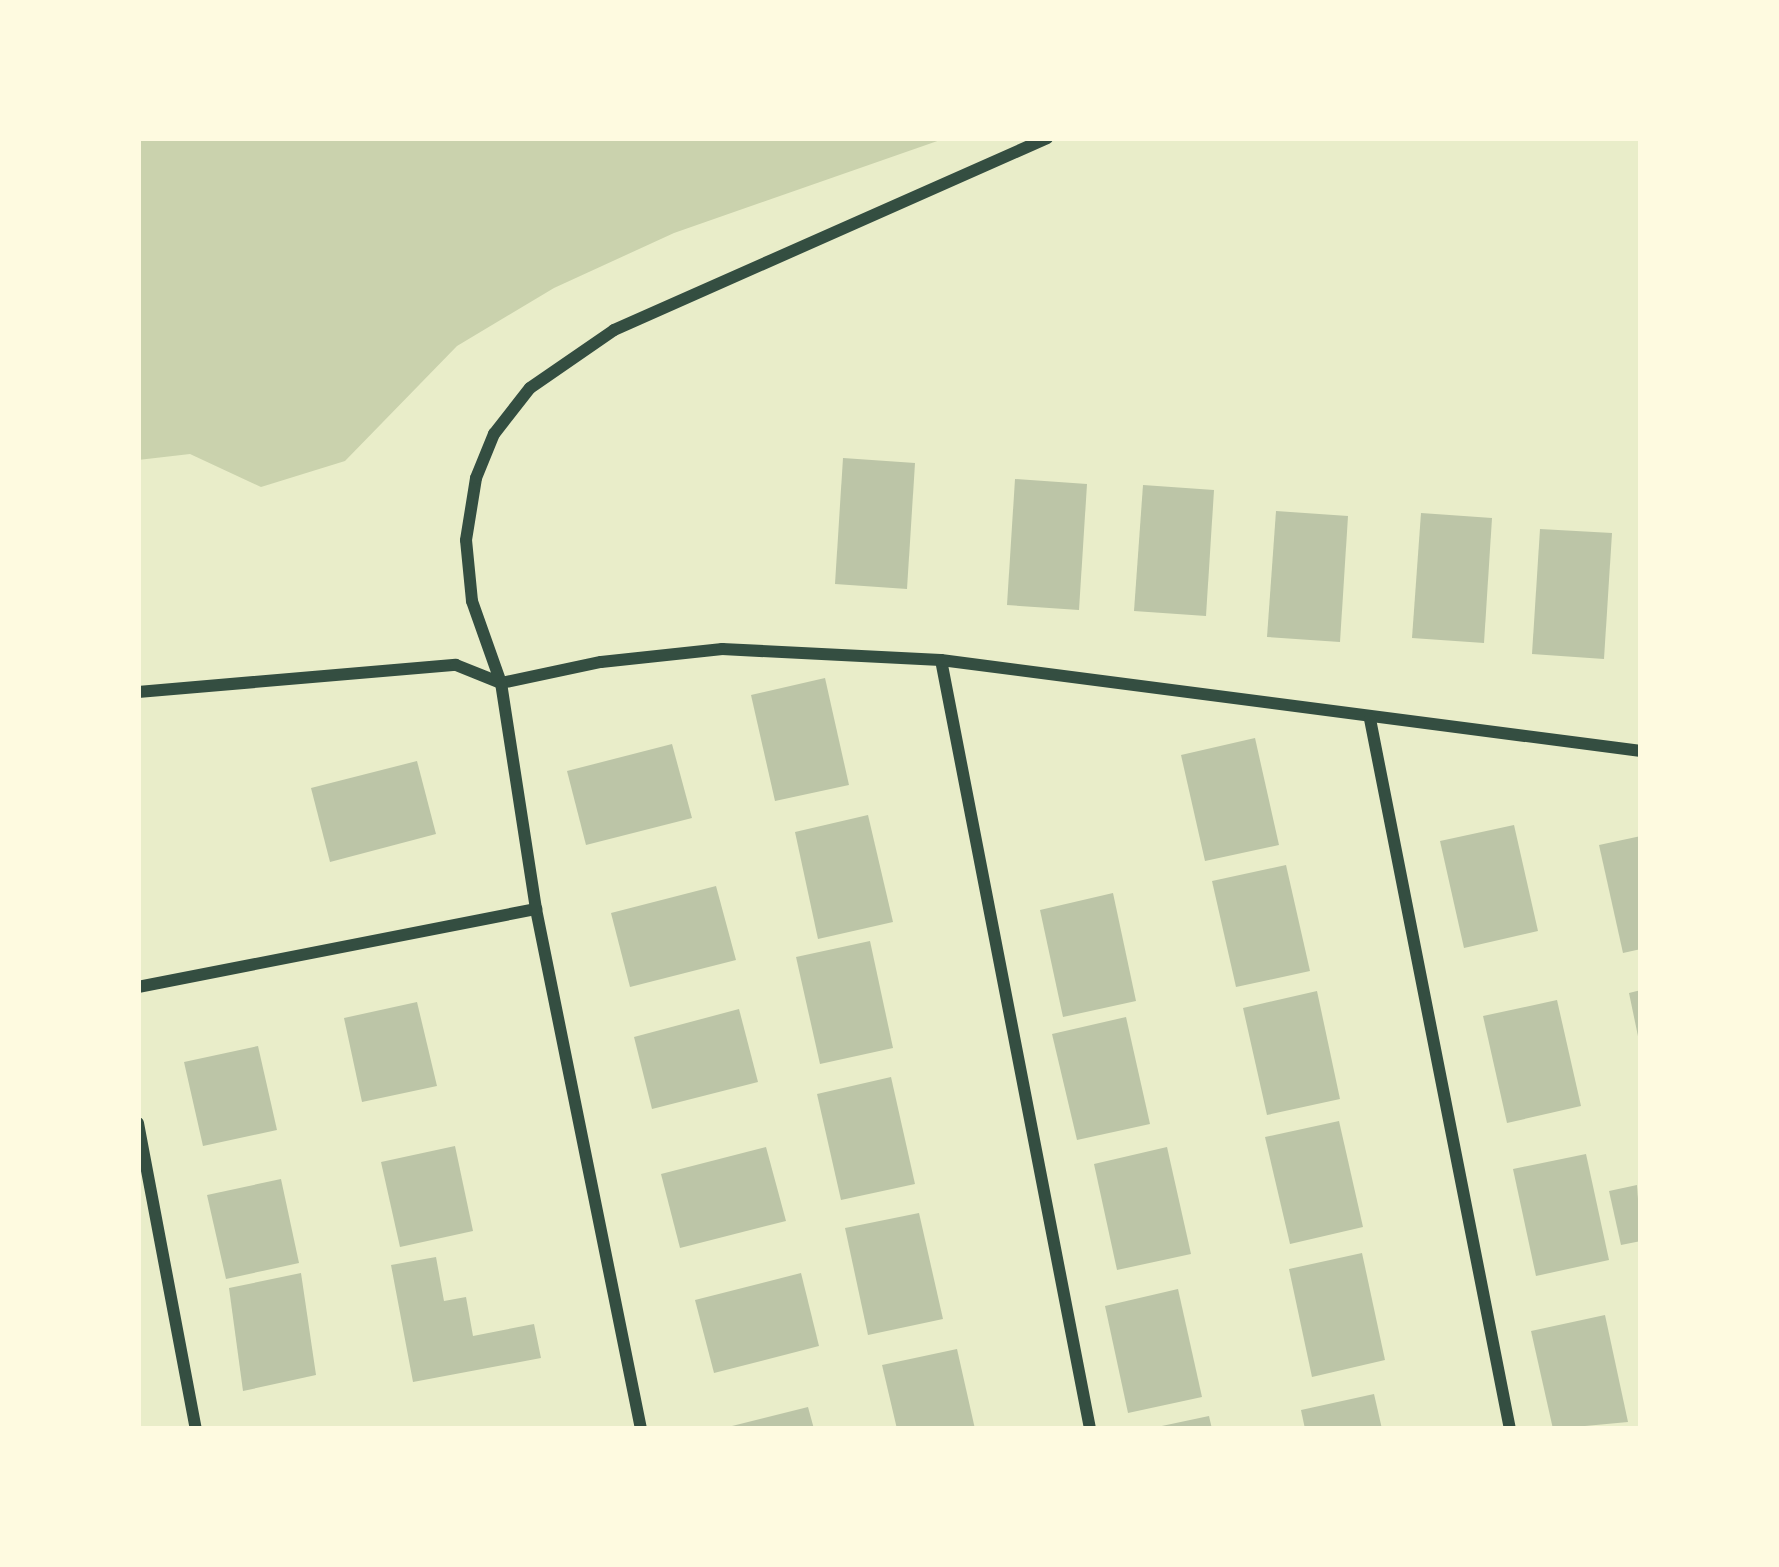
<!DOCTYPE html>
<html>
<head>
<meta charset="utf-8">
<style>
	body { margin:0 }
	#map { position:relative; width:1779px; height:1567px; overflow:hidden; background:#e9edc9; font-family:Lato,sans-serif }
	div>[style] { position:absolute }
	.green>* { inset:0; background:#cad2ad }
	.building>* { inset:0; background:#bcc5a7 }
	.minor>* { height:12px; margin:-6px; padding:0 6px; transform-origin:6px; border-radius:6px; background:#344e41 }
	span { translate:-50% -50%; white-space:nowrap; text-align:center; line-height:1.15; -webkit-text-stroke:12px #fefae0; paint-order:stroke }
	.frame { position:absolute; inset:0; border:141px solid #fefae0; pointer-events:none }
</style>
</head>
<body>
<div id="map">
	<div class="green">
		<div style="clip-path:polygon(138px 138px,946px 138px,674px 233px,554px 288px,457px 346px,345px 461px,261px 487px,190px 454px,138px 460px)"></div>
	</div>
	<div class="building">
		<div style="clip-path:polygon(843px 458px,915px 463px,907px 589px,835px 584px)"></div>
		<div style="clip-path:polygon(1015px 479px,1087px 484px,1079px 610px,1007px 605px)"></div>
		<div style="clip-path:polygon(1143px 485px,1214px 490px,1206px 616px,1134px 611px)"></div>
		<div style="clip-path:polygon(1276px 511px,1348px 516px,1340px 642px,1267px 637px)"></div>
		<div style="clip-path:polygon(1421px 513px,1492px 518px,1484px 643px,1412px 638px)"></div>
		<div style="clip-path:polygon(1540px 529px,1612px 533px,1604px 659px,1532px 654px)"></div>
		<div style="clip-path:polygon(825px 678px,849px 785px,775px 801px,751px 695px)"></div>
		<div style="clip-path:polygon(1255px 738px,1279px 845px,1205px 861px,1181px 755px)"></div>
		<div style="clip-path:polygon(672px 744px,692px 818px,586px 845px,567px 771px)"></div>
		<div style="clip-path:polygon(417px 761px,436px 834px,330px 862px,311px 788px)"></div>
		<div style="clip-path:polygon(868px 815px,893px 922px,818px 939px,795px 832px)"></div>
		<div style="clip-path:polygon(1514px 825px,1538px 931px,1464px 948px,1440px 841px)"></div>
		<div style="clip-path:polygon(1641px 836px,1641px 949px,1623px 953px,1599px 845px)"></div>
		<div style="clip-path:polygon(1286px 865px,1310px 971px,1236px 987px,1212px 881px)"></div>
		<div style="clip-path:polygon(716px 886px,736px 960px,630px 987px,611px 913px)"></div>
		<div style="clip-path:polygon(1113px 893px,1136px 1001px,1063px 1017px,1040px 910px)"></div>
		<div style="clip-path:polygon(870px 941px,893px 1048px,820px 1064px,796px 957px)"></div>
		<div style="clip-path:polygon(1641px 990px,1641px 1040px,1639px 1041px,1629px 993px)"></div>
		<div style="clip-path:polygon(1317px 991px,1340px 1099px,1267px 1115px,1243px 1008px)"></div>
		<div style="clip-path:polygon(1557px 1000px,1581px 1106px,1507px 1123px,1483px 1016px)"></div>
		<div style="clip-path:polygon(417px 1002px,437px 1086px,362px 1102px,344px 1018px)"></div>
		<div style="clip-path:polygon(739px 1009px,758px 1082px,652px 1109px,634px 1037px)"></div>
		<div style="clip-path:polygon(1126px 1017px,1150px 1124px,1077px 1140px,1052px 1034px)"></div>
		<div style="clip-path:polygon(258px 1046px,277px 1130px,203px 1146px,184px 1062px)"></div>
		<div style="clip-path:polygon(891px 1077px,915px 1184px,841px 1200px,817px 1094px)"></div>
		<div style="clip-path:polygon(1339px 1121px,1363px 1227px,1290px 1244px,1265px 1137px)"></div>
		<div style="clip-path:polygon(455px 1146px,473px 1231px,400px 1247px,381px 1162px)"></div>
		<div style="clip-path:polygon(766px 1147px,786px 1221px,680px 1248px,661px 1174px)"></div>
		<div style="clip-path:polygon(1167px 1147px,1191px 1254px,1117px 1270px,1094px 1164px)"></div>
		<div style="clip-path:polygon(1586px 1154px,1609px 1260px,1536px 1276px,1513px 1169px)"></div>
		<div style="clip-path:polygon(281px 1179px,299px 1263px,226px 1279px,207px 1195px)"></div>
		<div style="clip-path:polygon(1637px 1185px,1641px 1241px,1621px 1245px,1609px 1191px)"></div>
		<div style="clip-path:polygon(919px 1213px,943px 1319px,868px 1335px,845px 1228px)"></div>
		<div style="clip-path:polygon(1362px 1253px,1385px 1360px,1312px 1377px,1289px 1269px)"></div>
		<div style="clip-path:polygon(436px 1257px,444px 1301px,466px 1297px,473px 1336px,534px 1324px,541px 1358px,413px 1382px,391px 1265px)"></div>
		<div style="clip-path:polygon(301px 1273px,316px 1375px,243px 1391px,229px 1288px)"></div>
		<div style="clip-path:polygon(801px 1273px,819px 1346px,714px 1373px,695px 1300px)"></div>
		<div style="clip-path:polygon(1178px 1289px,1202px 1397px,1128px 1413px,1105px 1306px)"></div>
		<div style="clip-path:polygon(1605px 1315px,1628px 1422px,1553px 1429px,1531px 1331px)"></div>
		<div style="clip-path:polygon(957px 1349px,975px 1429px,897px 1429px,882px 1365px)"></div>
		<div style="clip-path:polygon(1374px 1394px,1382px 1429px,1305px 1429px,1301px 1410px)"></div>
		<div style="clip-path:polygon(808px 1407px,814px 1429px,728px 1429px,728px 1427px)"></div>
		<div style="clip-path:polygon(1209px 1416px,1212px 1429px,1157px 1429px,1157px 1427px)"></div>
	</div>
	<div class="minor">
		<div style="left:941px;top:660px;width:783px;rotate:79.03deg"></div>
		<div style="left:138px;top:692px;width:319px;rotate:-4.9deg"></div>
		<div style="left:456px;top:665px;width:48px;rotate:21.8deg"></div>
		<div style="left:501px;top:683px;width:102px;rotate:-11.9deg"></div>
		<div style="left:601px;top:662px;width:122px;rotate:-6.1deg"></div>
		<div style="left:722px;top:649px;width:219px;rotate:2.9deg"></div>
		<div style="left:941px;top:660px;width:706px;rotate:7.41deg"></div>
		<div style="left:1370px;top:719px;width:724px;rotate:78.85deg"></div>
		<div style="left:138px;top:987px;width:406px;rotate:-11.1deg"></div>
		<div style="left:138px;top:1123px;width:311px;rotate:79.3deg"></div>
		<div style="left:641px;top:1429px;width:530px;rotate:-101.42deg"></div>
		<div style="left:536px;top:909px;width:229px;rotate:-98.8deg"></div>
		<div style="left:501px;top:683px;width:87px;rotate:-109.5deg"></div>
		<div style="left:472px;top:601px;width:61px;rotate:-95.6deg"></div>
		<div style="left:466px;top:540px;width:63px;rotate:-80.8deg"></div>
		<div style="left:476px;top:478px;width:48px;rotate:-67.8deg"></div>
		<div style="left:494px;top:434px;width:58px;rotate:-52deg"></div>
		<div style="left:530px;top:388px;width:102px;rotate:-34.6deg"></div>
		<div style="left:614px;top:330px;width:474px;rotate:-23.9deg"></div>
	</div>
	<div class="frame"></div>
</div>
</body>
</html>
